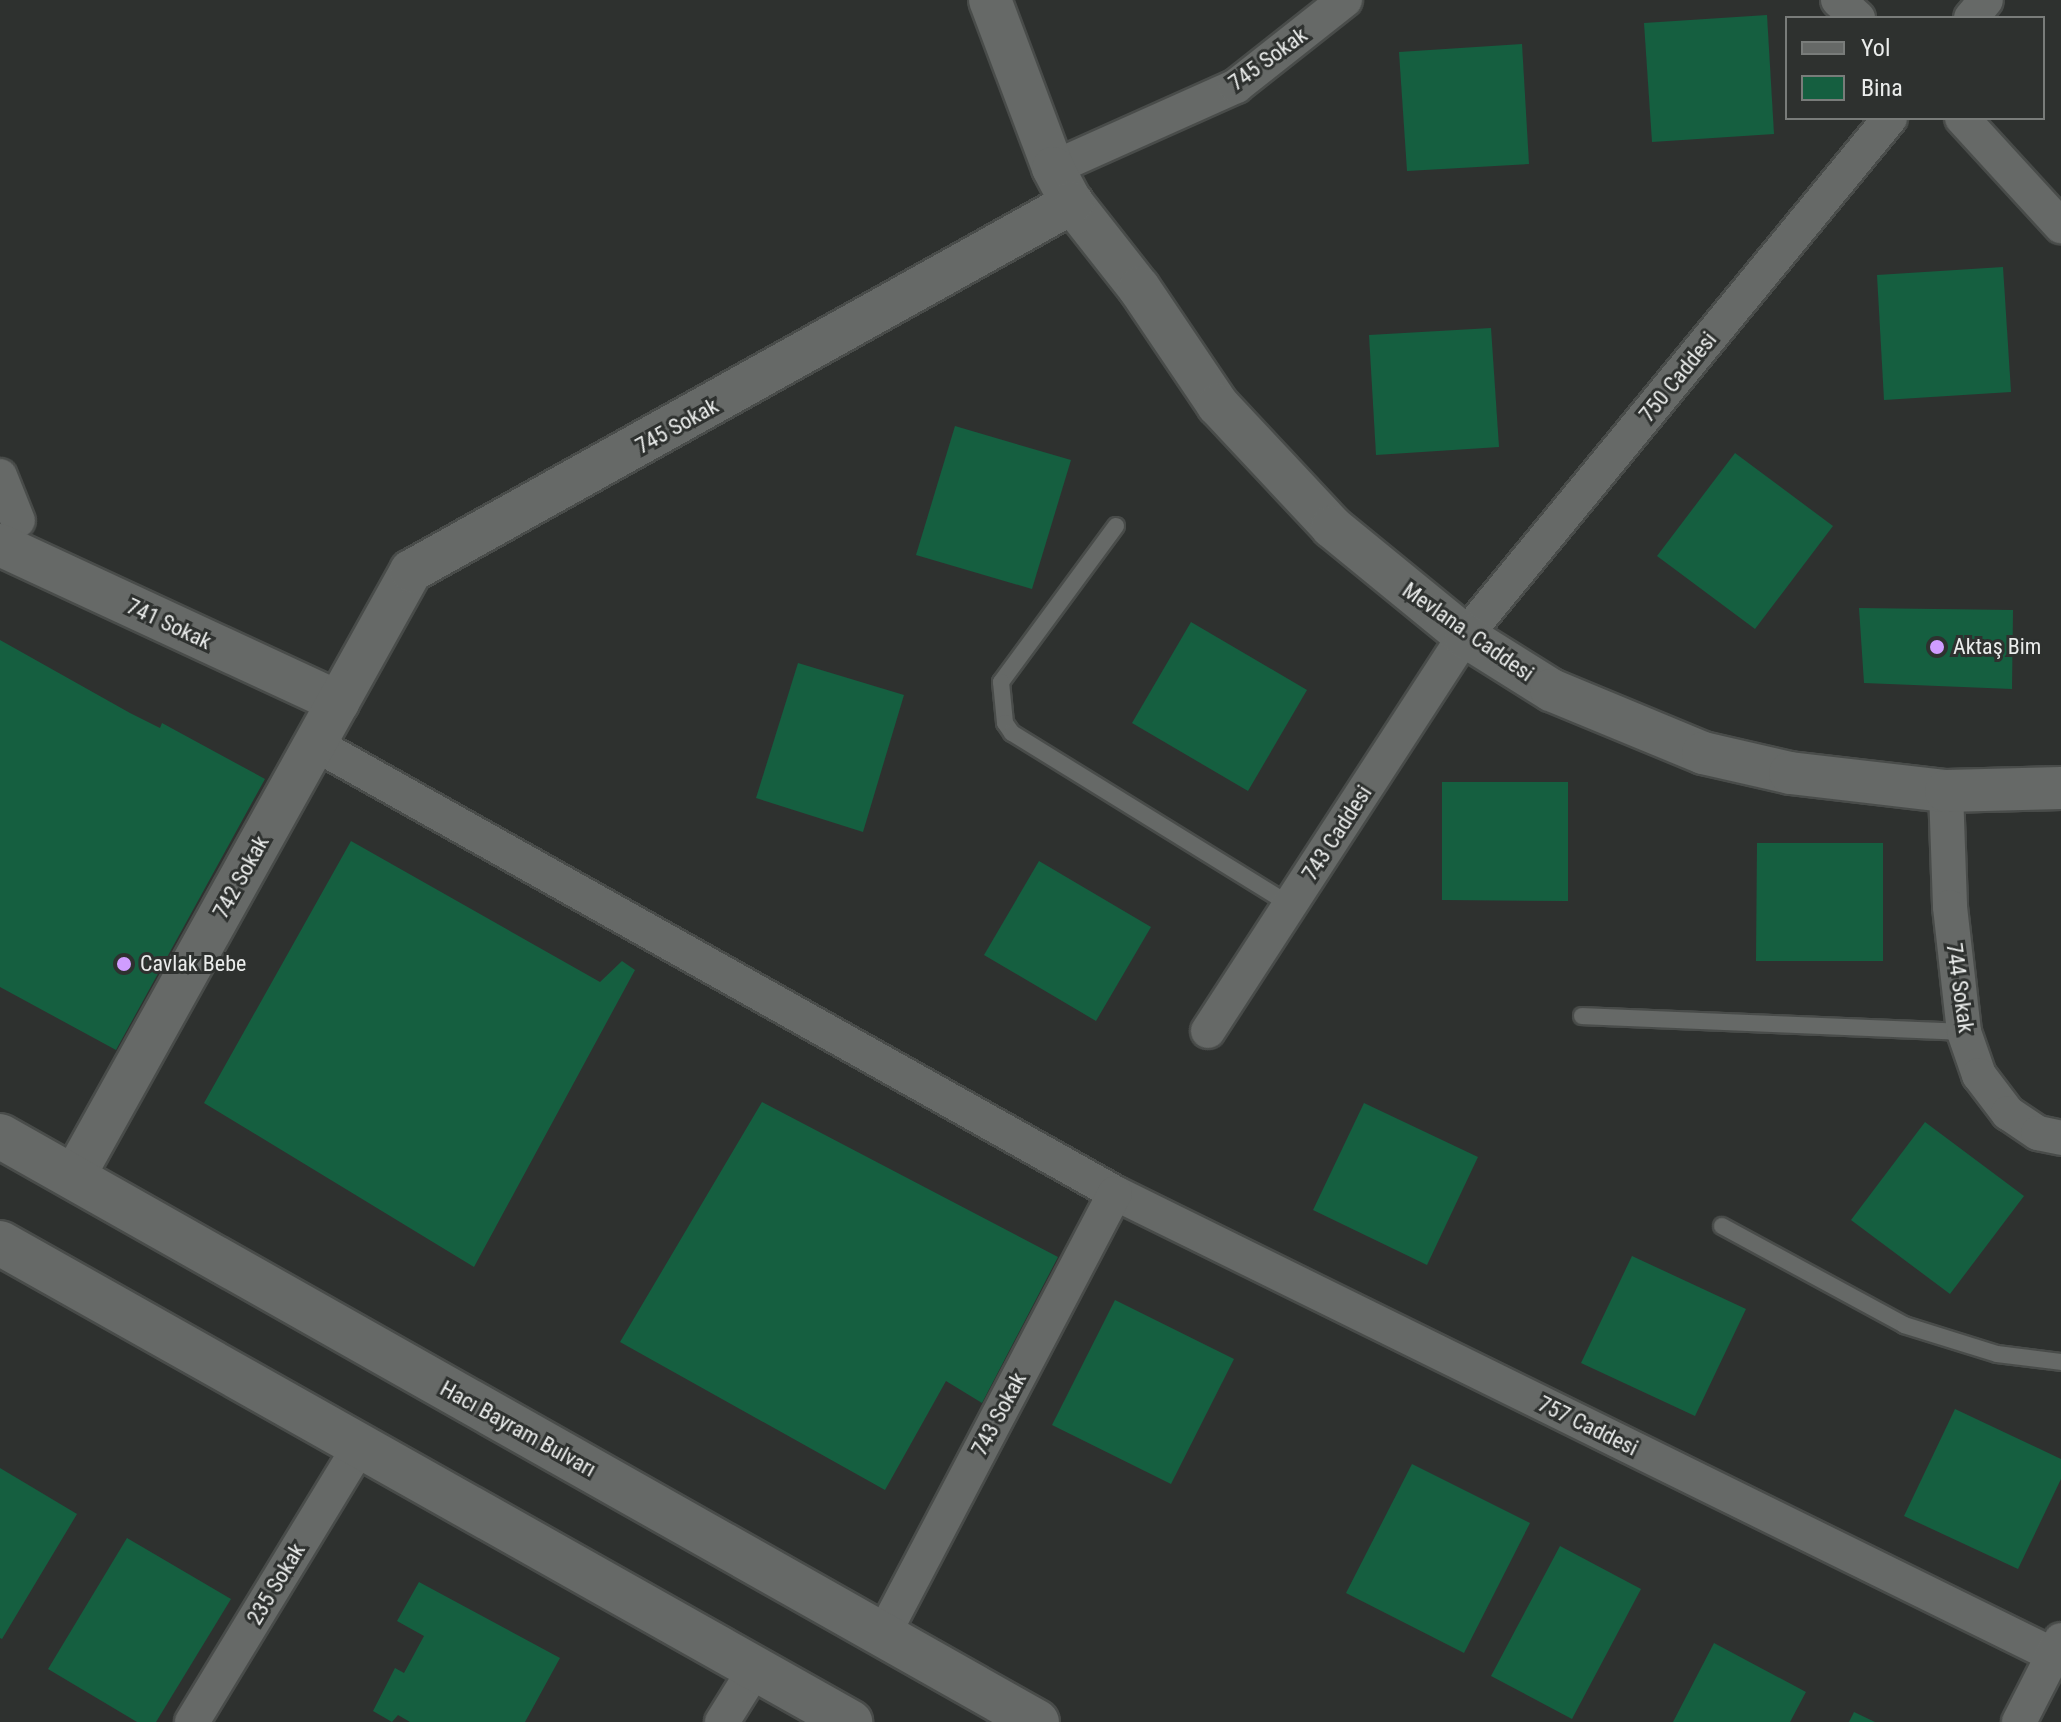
<!DOCTYPE html>
<html>
<head>
<meta charset="utf-8">
<style>
	body { margin:0 }
	#map { position:relative; width:2061px; height:1722px; overflow:hidden; background:#2e312f; font-family:"Roboto Condensed",sans-serif }
	div>[style] { position:absolute }
	.building>* { inset:0; background:#155f40 }
	.roads { filter:drop-shadow(2px 0 #494c4a) drop-shadow(-2px 0 #494c4a) drop-shadow(0 2px #494c4a) drop-shadow(0 -2px #494c4a) }
	.service>* { height:16px; margin:-8px; padding:0 8px; transform-origin:8px; border-radius:8px; background:#666967 }
	.minor>* { height:34px; margin:-17px; padding:0 17px; transform-origin:17px; border-radius:17px; background:#666967 }
	.tertiary>* { height:42px; margin:-21px; padding:0 21px; transform-origin:21px; border-radius:21px; background:#666967 }
	.secondary>* { height:44px; margin:-22px; padding:0 22px; transform-origin:22px; border-radius:22px; background:#666967 }
	.dots>* { width:22px; height:22px; translate:-50% -50%; box-sizing:border-box; border:4px solid #2e312f; border-radius:50% }
	span { translate:-50% -50%; white-space:nowrap; text-align:center; line-height:1.15; -webkit-text-stroke:6px #2e312f; paint-order:stroke }
	.street-label { font-size:22px; color:#eaeceb }
	.poi-label { font-size:22px; color:#eaeceb }
	.left { translate:0 -50%; text-align:left }
	.legend { position:absolute; left:1785px; top:16px; width:260px; height:104px; box-sizing:border-box; background:#2e312f; border:2px solid #797c7a; margin:0; padding:10px 14px; list-style:none; font-size:24px; color:#eaeceb }
	.legend li { display:flex; align-items:center; gap:16px; height:40px }
	.legend b { width:40px; border:2px solid #797c7a }
</style>
</head>
<body>
<div id="map">
	<div class="building">
		<div style="clip-path:polygon(1767px 15px,1774px 134px,1652px 142px,1644px 23px)"></div>
		<div style="clip-path:polygon(1522px 44px,1529px 164px,1407px 171px,1399px 52px)"></div>
		<div style="clip-path:polygon(2003px 267px,2011px 392px,1884px 400px,1877px 275px)"></div>
		<div style="clip-path:polygon(1491px 328px,1499px 447px,1376px 455px,1369px 335px)"></div>
		<div style="clip-path:polygon(955px 426px,1071px 460px,1032px 589px,916px 555px)"></div>
		<div style="clip-path:polygon(1735px 453px,1833px 526px,1755px 629px,1657px 556px)"></div>
		<div style="clip-path:polygon(1859px 608px,2013px 610px,2012px 689px,1864px 683px)"></div>
		<div style="clip-path:polygon(1191px 622px,1307px 690px,1248px 791px,1132px 723px)"></div>
		<div style="clip-path:polygon(0 640px,130px 713px,160px 728px,162px 723px,265px 779px,116px 1050px,0 987px)"></div>
		<div style="clip-path:polygon(798px 663px,904px 695px,863px 832px,756px 798px)"></div>
		<div style="clip-path:polygon(1442px 782px,1568px 782px,1568px 901px,1442px 900px)"></div>
		<div style="clip-path:polygon(351px 841px,600px 982px,622px 961px,635px 970px,474px 1267px,204px 1103px)"></div>
		<div style="clip-path:polygon(1757px 843px,1883px 843px,1883px 961px,1756px 961px)"></div>
		<div style="clip-path:polygon(1039px 861px,1151px 927px,1096px 1021px,984px 955px)"></div>
		<div style="clip-path:polygon(762px 1102px,1058px 1257px,982px 1403px,946px 1381px,885px 1490px,620px 1342px)"></div>
		<div style="clip-path:polygon(1364px 1103px,1478px 1157px,1427px 1265px,1313px 1210px)"></div>
		<div style="clip-path:polygon(1925px 1122px,2024px 1196px,1950px 1294px,1851px 1220px)"></div>
		<div style="clip-path:polygon(1632px 1256px,1746px 1309px,1695px 1416px,1581px 1363px)"></div>
		<div style="clip-path:polygon(1115px 1300px,1234px 1359px,1171px 1484px,1052px 1425px)"></div>
		<div style="clip-path:polygon(1955px 1409px,2061px 1459px,2061px 1479px,2018px 1569px,1904px 1516px)"></div>
		<div style="clip-path:polygon(1412px 1464px,1530px 1523px,1464px 1653px,1346px 1593px)"></div>
		<div style="clip-path:polygon(0 1468px,77px 1514px,2px 1639px,0 1638px)"></div>
		<div style="clip-path:polygon(127px 1538px,231px 1599px,156px 1722px,137px 1722px,48px 1669px)"></div>
		<div style="clip-path:polygon(1560px 1546px,1641px 1589px,1572px 1719px,1491px 1676px)"></div>
		<div style="clip-path:polygon(419px 1582px,560px 1658px,525px 1722px,410px 1722px,398px 1715px,392px 1722px,373px 1711px,395px 1668px,404px 1673px,424px 1636px,397px 1621px)"></div>
		<div style="clip-path:polygon(1714px 1643px,1806px 1692px,1790px 1722px,1673px 1722px)"></div>
		<div style="clip-path:polygon(1854px 1712px,1875px 1722px,1849px 1722px)"></div>
	</div>
	<div class="roads">
		<div class="service">
			<div style="left:1116px;top:526px;width:194px;rotate:126.4deg"></div>
			<div style="left:1001px;top:682px;width:41px;rotate:84.4deg"></div>
			<div style="left:1005px;top:723px;width:12px;rotate:55deg"></div>
			<div style="left:1012px;top:733px;width:327px;rotate:31.7deg"></div>
			<div style="left:1582px;top:1016px;width:382px;rotate:2.4deg"></div>
			<div style="left:1722px;top:1226px;width:207px;rotate:28.5deg"></div>
			<div style="left:1904px;top:1325px;width:97px;rotate:17.3deg"></div>
			<div style="left:1997px;top:1354px;width:64px;rotate:7.1deg"></div>
		</div>
		<div class="minor">
			<div style="left:1838px;top:0;width:27px;rotate:42deg"></div>
			<div style="left:1971px;top:18px;width:23px;rotate:-50deg"></div>
			<div style="left:1962px;top:118px;width:147px;rotate:47.5deg"></div>
			<div style="left:1053px;top:168px;width:201px;rotate:-24.1deg"></div>
			<div style="left:1236px;top:86px;width:139px;rotate:-38.3deg"></div>
			<div style="left:0;top:476px;width:48px;rotate:68.2deg"></div>
			<div style="left:315px;top:744px;width:917px;rotate:29.3deg"></div>
			<div style="left:1115px;top:1193px;width:1055px;rotate:26.22deg"></div>
			<div style="left:1946px;top:791px;width:116px;rotate:88deg"></div>
			<div style="left:1950px;top:907px;width:126px;rotate:83.6deg"></div>
			<div style="left:1964px;top:1032px;width:46px;rotate:70.8deg"></div>
			<div style="left:1979px;top:1075px;width:48px;rotate:52.7deg"></div>
			<div style="left:2008px;top:1113px;width:36px;rotate:34deg"></div>
			<div style="left:2038px;top:1133px;width:24px;rotate:12deg"></div>
			<div style="left:1208px;top:1031px;width:471px;rotate:-57deg"></div>
			<div style="left:1465px;top:636px;width:670px;rotate:-50.63deg"></div>
			<div style="left:883px;top:1635px;width:499px;rotate:-62.3deg"></div>
			<div style="left:192px;top:1722px;width:323px;rotate:-58.7deg"></div>
			<div style="left:722px;top:1722px;width:62px;rotate:-58.1deg"></div>
			<div style="left:2019px;top:1722px;width:92px;rotate:-62.9deg"></div>
		</div>
		<div class="tertiary">
			<div style="left:990px;top:0;width:179px;rotate:69.4deg"></div>
			<div style="left:1053px;top:168px;width:40px;rotate:62deg"></div>
			<div style="left:1072px;top:203px;width:108px;rotate:51.8deg"></div>
			<div style="left:1139px;top:288px;width:141px;rotate:56deg"></div>
			<div style="left:1218px;top:405px;width:167px;rotate:46.9deg"></div>
			<div style="left:1332px;top:527px;width:172px;rotate:39.3deg"></div>
			<div style="left:1465px;top:636px;width:102px;rotate:32.1deg"></div>
			<div style="left:1551px;top:690px;width:165px;rotate:22.5deg"></div>
			<div style="left:1703px;top:753px;width:89px;rotate:12.9deg"></div>
			<div style="left:1790px;top:773px;width:157px;rotate:6.6deg"></div>
			<div style="left:1946px;top:791px;width:115px;rotate:-1.5deg"></div>
			<div style="left:0;top:545px;width:373px;rotate:24.9deg"></div>
			<div style="left:73px;top:1178px;width:695px;rotate:-60.89deg"></div>
			<div style="left:411px;top:571px;width:757px;rotate:-29.11deg"></div>
		</div>
		<div class="secondary">
			<div style="left:0;top:1136px;width:1191px;rotate:29.47deg"></div>
			<div style="left:0;top:1243px;width:976px;rotate:29.4deg"></div>
		</div>
	</div>
	<div class="dots">
		<div style="left:1937px;top:647px;background:#d09dff"></div>
		<div style="left:124px;top:964px;background:#d09dff"></div>
	</div>
	<div class="street-label">
		<span style="left:1268px;top:59px;rotate:-36deg">745 Sokak</span>
		<span style="left:1678px;top:377px;rotate:-51deg">750 Caddesi</span>
		<span style="left:677px;top:426px;rotate:-29deg">745 Sokak</span>
		<span style="left:169px;top:624px;rotate:25deg">741 Sokak</span>
		<span style="left:1468px;top:632px;rotate:35deg">Mevlana. Caddesi</span>
		<span style="left:1337px;top:833px;rotate:-57deg">743 Caddesi</span>
		<span style="left:241px;top:877px;rotate:-61deg">742 Sokak</span>
		<span style="left:1960px;top:988px;rotate:82deg">744 Sokak</span>
		<span style="left:999px;top:1414px;rotate:-62deg">743 Sokak</span>
		<span style="left:1588px;top:1426px;rotate:26deg">757 Caddesi</span>
		<span style="left:518px;top:1429px;rotate:29deg">Hacı Bayram Bulvarı</span>
		<span style="left:276px;top:1584px;rotate:-59deg">235 Sokak</span>
	</div>
	<div class="poi-label">
		<span class="left" style="left:1953px;top:647px">Aktaş Bim</span>
		<span class="left" style="left:140px;top:964px">Cavlak Bebe</span>
	</div>
	<ul class="legend">
	<li><b style="height:10px;background:#666967"></b>Yol</li>
	<li><b style="height:22px;background:#155f40"></b>Bina</li>
	</ul>
</div>
</body>
</html>
